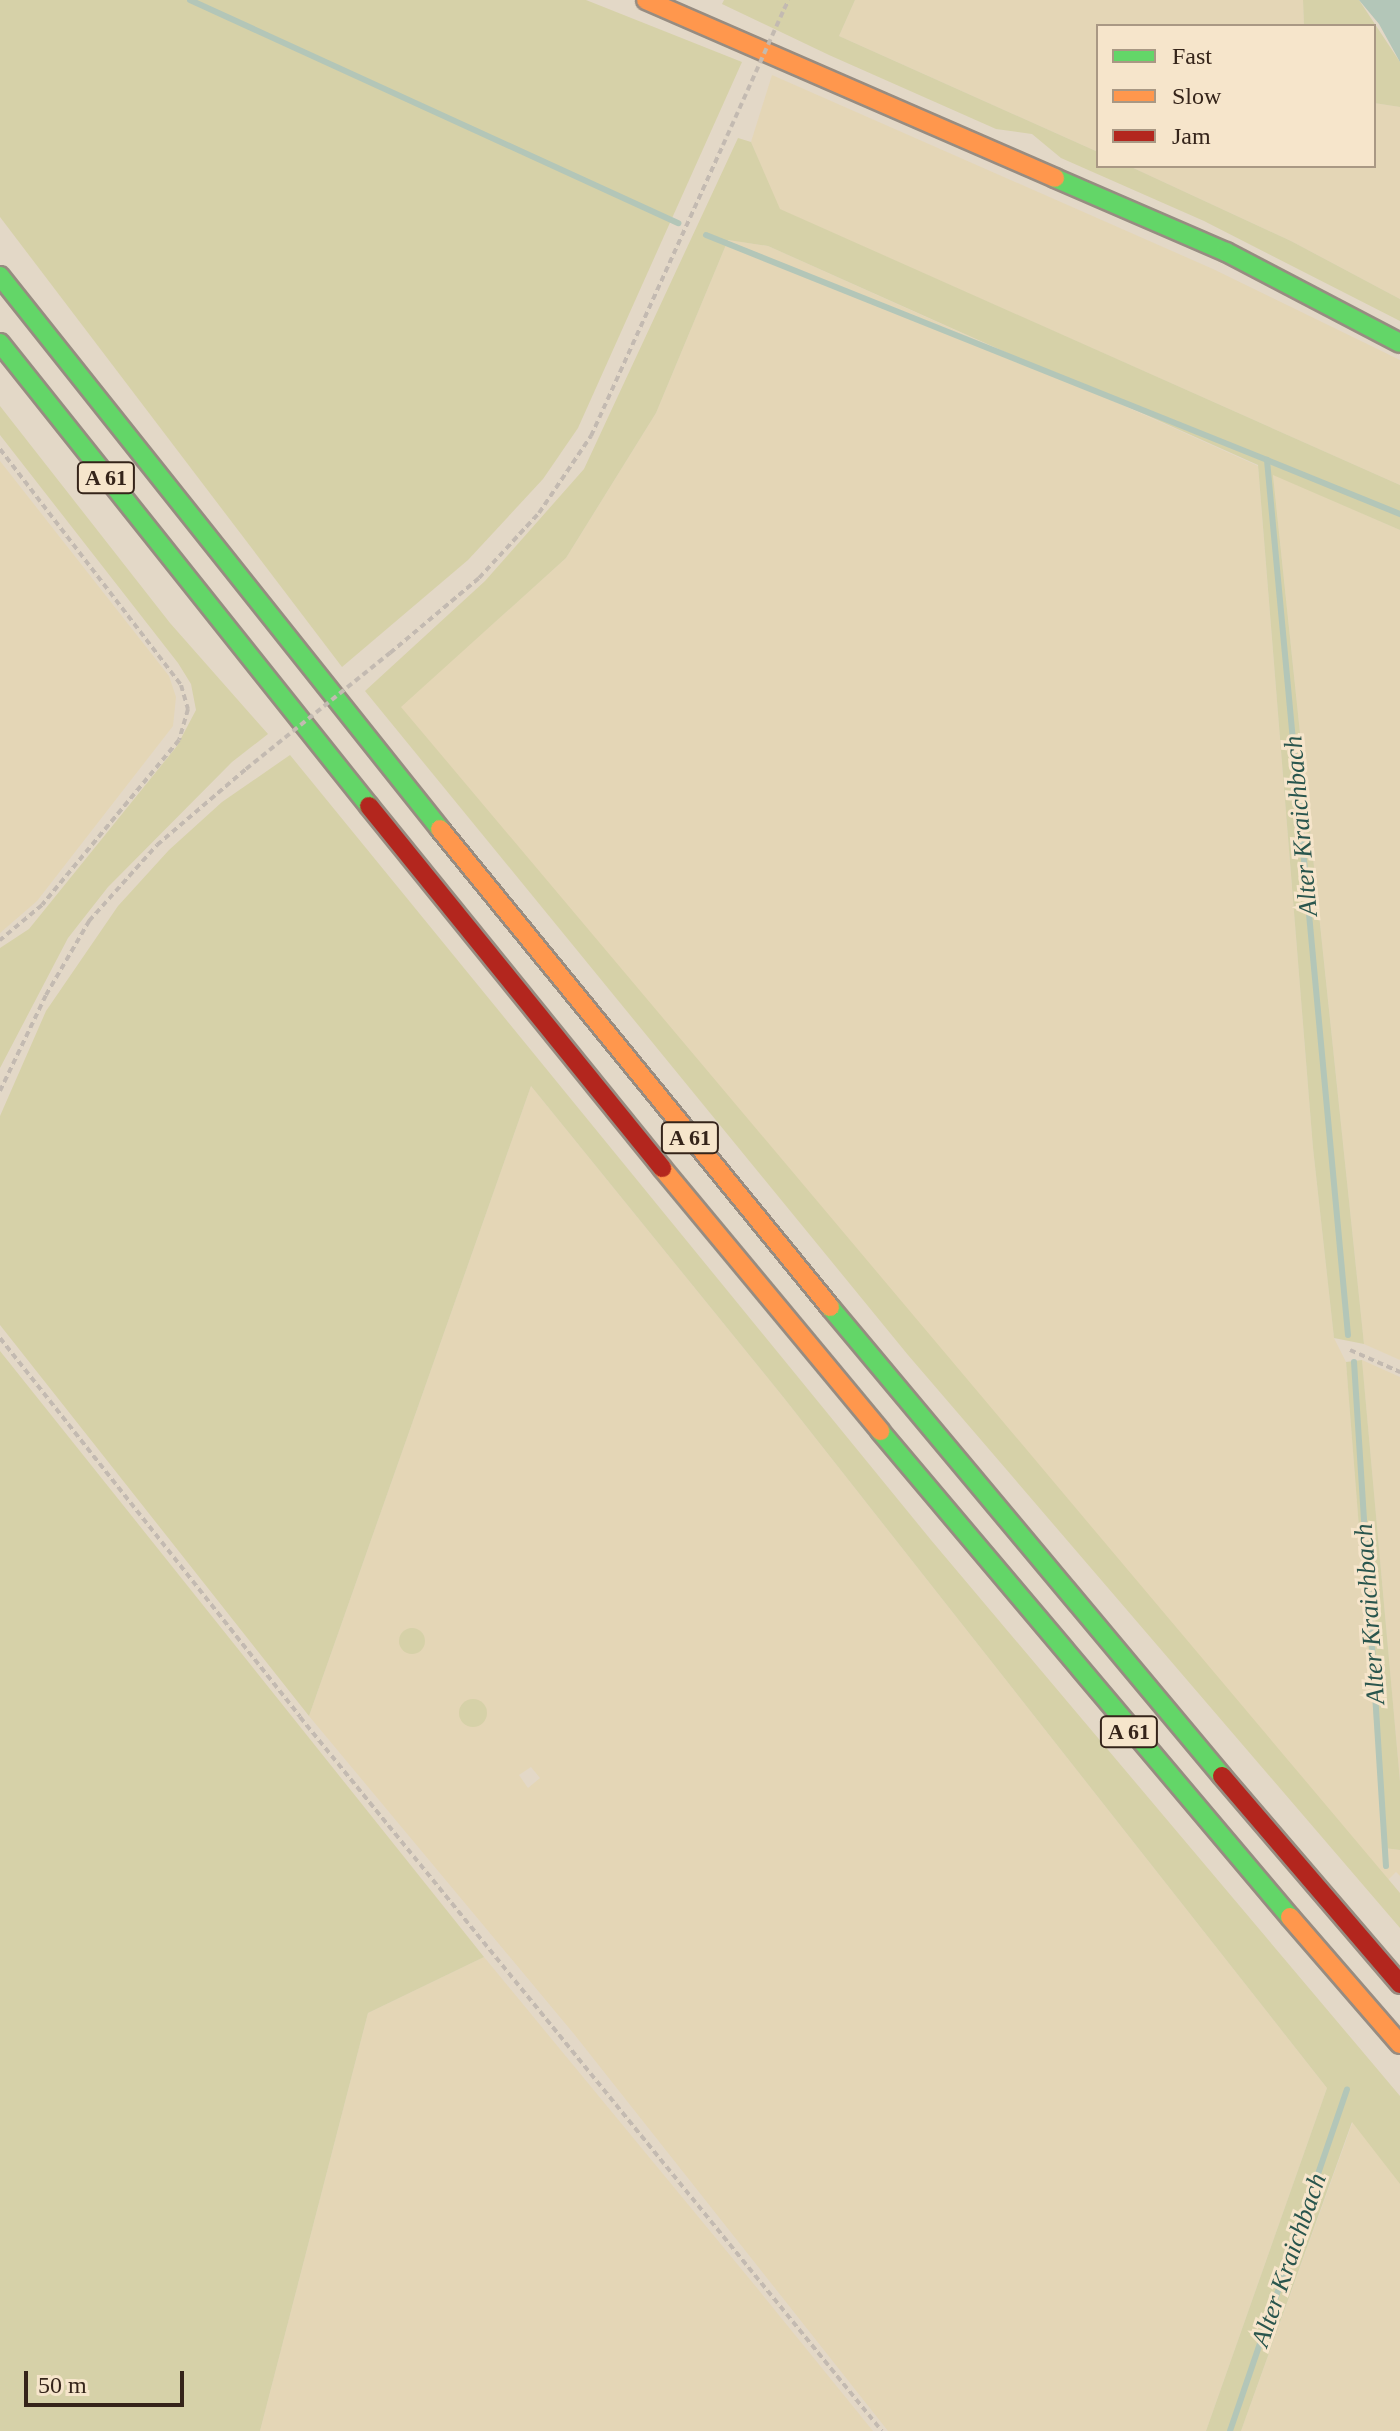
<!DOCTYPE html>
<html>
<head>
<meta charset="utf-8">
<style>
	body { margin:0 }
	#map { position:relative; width:1400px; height:2431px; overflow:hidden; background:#e3d8c7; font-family:"Times New Roman",serif }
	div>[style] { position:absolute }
	.farmland>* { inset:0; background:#e4d6b6 }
	.green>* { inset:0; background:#d6d1a8 }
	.round { border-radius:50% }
	.water>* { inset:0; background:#b3c6b8 }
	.stream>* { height:6px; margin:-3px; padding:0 3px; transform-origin:3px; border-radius:3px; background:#b3c6b8 }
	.path>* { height:4px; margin-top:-2px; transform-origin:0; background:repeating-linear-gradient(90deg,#c3bab1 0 6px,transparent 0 10px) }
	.roads { filter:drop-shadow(2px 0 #978c81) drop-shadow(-2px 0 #978c81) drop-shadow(0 2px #978c81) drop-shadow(0 -2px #978c81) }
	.fast>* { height:18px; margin:-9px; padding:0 9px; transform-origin:9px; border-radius:9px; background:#63d668 }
	.slow>* { height:18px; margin:-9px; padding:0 9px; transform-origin:9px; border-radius:9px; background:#ff974d }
	.jam>* { height:18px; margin:-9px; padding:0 9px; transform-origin:9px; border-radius:9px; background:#b3261e }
	.path-bridge>* { height:4px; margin-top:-2px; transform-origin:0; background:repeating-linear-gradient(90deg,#c3bab1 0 6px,transparent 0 10px) }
	span { translate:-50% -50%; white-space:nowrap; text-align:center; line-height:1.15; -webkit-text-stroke:6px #f6e5cb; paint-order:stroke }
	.shield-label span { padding:2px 6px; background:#f6e5cb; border:2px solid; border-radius:6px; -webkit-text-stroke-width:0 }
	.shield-label { font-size:22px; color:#35241a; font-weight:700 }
	.water-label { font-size:26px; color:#29554d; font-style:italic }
	.legend { position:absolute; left:1096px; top:24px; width:280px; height:144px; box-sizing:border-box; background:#f6e5cb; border:2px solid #a99884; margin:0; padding:10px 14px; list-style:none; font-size:24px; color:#35241a }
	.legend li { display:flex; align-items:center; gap:16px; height:40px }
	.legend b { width:40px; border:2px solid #a99884 }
	.scale { position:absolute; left:24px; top:2371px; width:160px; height:36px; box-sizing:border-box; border:4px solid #35241a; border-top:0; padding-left:10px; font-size:24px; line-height:28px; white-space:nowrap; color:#35241a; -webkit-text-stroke:6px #f6e5cb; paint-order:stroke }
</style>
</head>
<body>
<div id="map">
	<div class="farmland">
		<div style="clip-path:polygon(855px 0,1303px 0,1304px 26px,1098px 26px,1098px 152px,839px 36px)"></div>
		<div style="clip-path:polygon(772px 75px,1213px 269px,1400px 360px,1400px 485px,779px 209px,751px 142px)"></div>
		<div style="clip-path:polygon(1374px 103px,1400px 107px,1400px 299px,1291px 241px,1129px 166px,1374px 166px)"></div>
		<div style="clip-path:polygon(728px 240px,768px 246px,1258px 466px,1313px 1148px,1334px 1338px,1346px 1362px,1384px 1848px,1400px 1850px,1400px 1876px,1396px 1872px,1388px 1880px,1374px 1864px,400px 707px,566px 558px,656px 413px)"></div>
		<div style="clip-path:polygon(0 461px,169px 676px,176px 697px,173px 726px,37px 901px,0 933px)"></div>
		<div style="clip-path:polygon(1273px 474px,1400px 530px,1400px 1360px,1364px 1344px)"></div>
		<div style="clip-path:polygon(evenodd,531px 1086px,784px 1398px,1327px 2088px,1206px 2431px,888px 2431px,574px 2034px,309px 1716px,531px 1086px,531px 1767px,540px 1778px,528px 1788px,519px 1775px,531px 1767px)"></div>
		<div style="clip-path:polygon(1362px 1360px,1400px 1377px,1400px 1781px)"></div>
		<div style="clip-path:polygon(484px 1957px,757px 2288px,873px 2431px,260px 2431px,368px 2013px)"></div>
		<div style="clip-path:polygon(1353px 2121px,1400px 2184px,1400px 2431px,1241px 2431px)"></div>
	</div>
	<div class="green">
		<div style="clip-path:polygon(0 0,586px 0,742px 62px,578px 428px,543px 479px,468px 560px,342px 667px,0 217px)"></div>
		<div style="clip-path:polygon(724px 0,855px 0,839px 36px,1098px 152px,1098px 166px,1129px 166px,1291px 241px,1400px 299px,1400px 321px,1204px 221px,1061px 158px,1032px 134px,996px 129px,829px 55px,722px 4px)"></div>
		<div style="clip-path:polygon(1303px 0,1359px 0,1400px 62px,1400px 107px,1374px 103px,1374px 26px,1304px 26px)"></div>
		<div style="clip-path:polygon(738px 138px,751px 142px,780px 209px,1400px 485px,1400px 530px,1273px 475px,1364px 1344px,1334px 1338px,1313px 1148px,1258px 465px,768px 246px,728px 240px,656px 413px,566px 558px,401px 707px,1400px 1893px,1400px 1928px,908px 1355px,365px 691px,485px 581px,584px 469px)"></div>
		<div style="clip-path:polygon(0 406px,170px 623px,268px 734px,232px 762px,108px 887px,68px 938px,0 1068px,0 948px,29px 929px,177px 746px,196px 710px,191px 684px,178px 663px,0 435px)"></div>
		<div style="clip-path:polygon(290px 755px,931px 1540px,1400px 2096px,1400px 2184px,1352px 2122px,1241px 2431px,1206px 2431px,1327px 2088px,784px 1398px,531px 1086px,309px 1716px,0 1325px,0 1116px,46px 1011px,118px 906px,169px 850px,222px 802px)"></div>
		<div style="clip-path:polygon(0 1351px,484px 1957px,368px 2013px,260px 2431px,0 2431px)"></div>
		<div style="clip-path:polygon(1362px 1360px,1400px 1781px,1400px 1850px,1384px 1848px,1346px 1362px)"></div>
		<div class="round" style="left:399px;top:1628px;width:26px;height:26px"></div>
		<div class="round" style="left:459px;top:1699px;width:28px;height:28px"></div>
	</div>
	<div class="water">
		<div style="clip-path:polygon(1359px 0,1400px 0,1400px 62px,1379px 24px)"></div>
	</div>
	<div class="stream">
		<div style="left:190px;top:0;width:537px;rotate:24.56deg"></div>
		<div style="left:706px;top:235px;width:604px;rotate:21.85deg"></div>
		<div style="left:1348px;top:1335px;width:879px;rotate:-95.29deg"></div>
		<div style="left:1267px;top:460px;width:144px;rotate:22.1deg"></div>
		<div style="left:1354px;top:1362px;width:505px;rotate:86.37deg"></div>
		<div style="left:1230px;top:2431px;width:361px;rotate:-71.1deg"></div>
	</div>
	<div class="path">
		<div style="left:784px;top:9px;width:10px;rotate:-61deg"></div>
		<div style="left:0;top:449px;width:297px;rotate:52.5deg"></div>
		<div style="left:181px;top:685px;width:25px;rotate:74deg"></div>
		<div style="left:188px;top:709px;width:32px;rotate:106deg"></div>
		<div style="left:179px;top:740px;width:214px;rotate:129.7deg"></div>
		<div style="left:42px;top:905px;width:55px;rotate:140.2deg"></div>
		<div style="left:390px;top:653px;width:116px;rotate:-40.1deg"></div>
		<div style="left:479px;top:578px;width:88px;rotate:-47.3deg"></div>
		<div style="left:539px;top:513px;width:93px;rotate:-56deg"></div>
		<div style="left:591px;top:436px;width:320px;rotate:-65.6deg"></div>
		<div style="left:0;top:1091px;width:106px;rotate:-64.4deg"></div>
		<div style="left:46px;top:995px;width:86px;rotate:-59.8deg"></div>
		<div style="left:89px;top:921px;width:102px;rotate:-48.2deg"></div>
		<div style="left:157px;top:845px;width:117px;rotate:-40.5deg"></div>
		<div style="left:0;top:1338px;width:483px;rotate:51.6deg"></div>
		<div style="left:300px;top:1717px;width:921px;rotate:50.82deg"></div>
		<div style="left:1350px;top:1350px;width:55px;rotate:23.7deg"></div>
	</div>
	<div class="roads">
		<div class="fast">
			<div style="left:1055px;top:178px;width:186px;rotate:23.4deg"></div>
			<div style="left:1226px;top:252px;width:196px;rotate:27.6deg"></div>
			<div style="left:0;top:276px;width:707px;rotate:51.49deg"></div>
			<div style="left:0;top:343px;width:592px;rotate:51.45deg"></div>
			<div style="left:830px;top:1307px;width:611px;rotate:50.11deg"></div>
			<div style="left:880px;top:1431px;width:636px;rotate:49.85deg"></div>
		</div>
		<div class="slow">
			<div style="left:646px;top:0;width:446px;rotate:23.5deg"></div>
			<div style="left:440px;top:829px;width:617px;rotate:50.79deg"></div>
			<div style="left:662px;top:1168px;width:342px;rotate:50.3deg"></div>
			<div style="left:1290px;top:1917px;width:168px;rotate:49.1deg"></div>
		</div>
		<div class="jam">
			<div style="left:369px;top:806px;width:466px;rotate:51deg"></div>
			<div style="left:1222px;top:1776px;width:274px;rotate:49.4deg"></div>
		</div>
	</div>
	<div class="path-bridge">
		<div style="left:723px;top:145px;width:149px;rotate:-65.8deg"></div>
		<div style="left:246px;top:769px;width:185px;rotate:-38.9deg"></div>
	</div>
	<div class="shield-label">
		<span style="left:106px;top:478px">A 61</span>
		<span style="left:690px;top:1138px">A 61</span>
		<span style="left:1129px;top:1732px">A 61</span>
	</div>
	<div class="water-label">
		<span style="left:1301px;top:826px;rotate:-95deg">Alter Kraichbach</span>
		<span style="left:1370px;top:1614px;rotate:-94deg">Alter Kraichbach</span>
		<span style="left:1289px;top:2260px;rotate:-71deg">Alter Kraichbach</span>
	</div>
	<ul class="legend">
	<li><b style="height:10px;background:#63d668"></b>Fast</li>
	<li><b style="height:10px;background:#ff974d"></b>Slow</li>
	<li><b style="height:10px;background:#b3261e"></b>Jam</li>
	</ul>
	<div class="scale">50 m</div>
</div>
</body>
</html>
